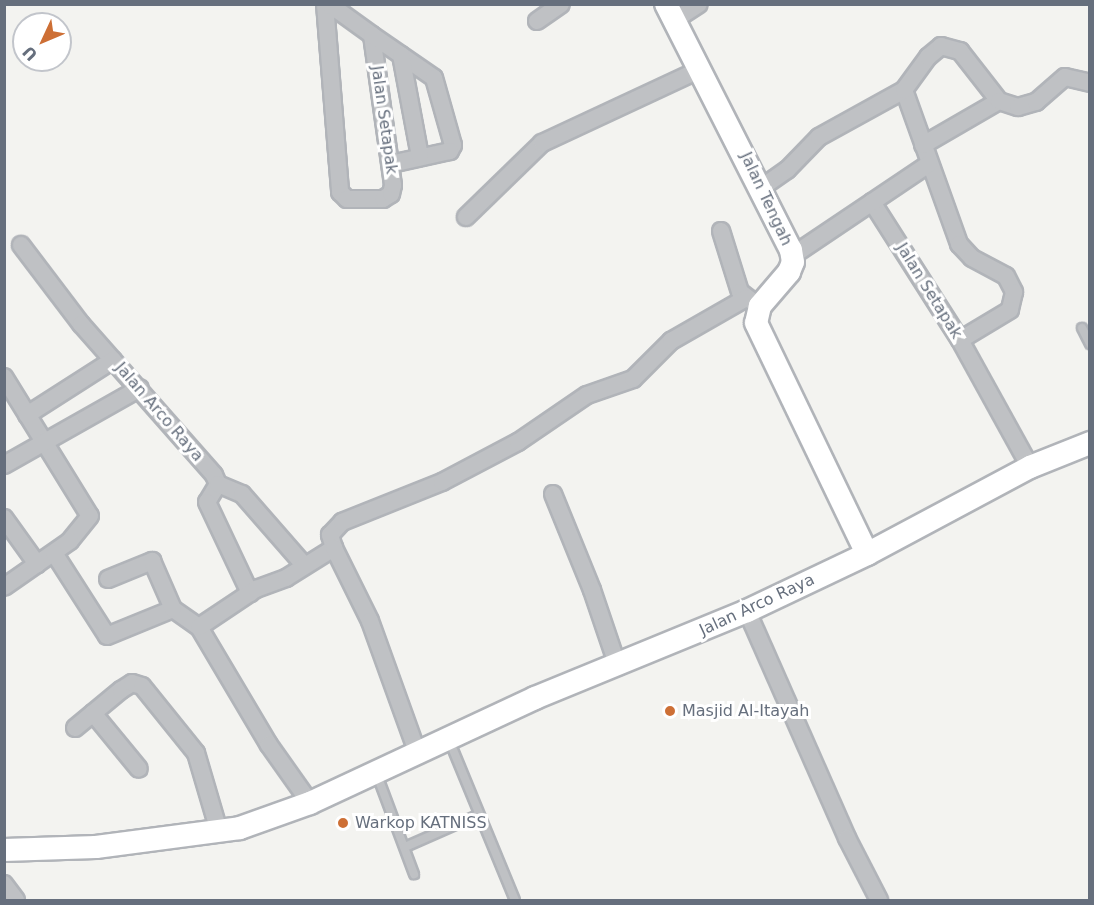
<!DOCTYPE html>
<html>
<head>
<meta charset="utf-8">
<style>
	body { margin:0 }
	#map { position:relative; width:1094px; height:905px; overflow:hidden; background:#f3f3f0; font-family:"DejaVu Sans",sans-serif }
	div>[style] { position:absolute }
	.roads { filter:drop-shadow(2px 0 #b1b4b9) drop-shadow(-2px 0 #b1b4b9) drop-shadow(0 2px #b1b4b9) drop-shadow(0 -2px #b1b4b9) }
	.lane>* { height:8px; margin:-4px; padding:0 4px; transform-origin:4px; border-radius:4px; background:#bfc1c4 }
	.street>* { height:16px; margin:-8px; padding:0 8px; transform-origin:8px; border-radius:8px; background:#bfc1c4 }
	.secondary>* { height:22px; margin:-11px; padding:0 11px; transform-origin:11px; border-radius:11px; background:#fff }
	.dots>* { width:16px; height:16px; translate:-50% -50%; box-sizing:border-box; border:3px solid #fff; border-radius:50% }
	span { translate:-50% -50%; white-space:nowrap; text-align:center; line-height:1.15; -webkit-text-stroke:6px #fff; paint-order:stroke }
	.street-label { font-size:16px; color:#666f7d }
	.poi-label { font-size:16px; color:#666f7d }
	.left { translate:0 -50%; text-align:left }
	.frame { position:absolute; inset:0; border:6px solid #666f7d; pointer-events:none }
	.north { position:absolute; left:12px; top:12px; width:60px; height:60px; box-sizing:border-box; background:#fff; border:2px solid #c2c5cb; border-radius:50%; rotate:226deg; font-size:16px; font-weight:700; line-height:24px; text-align:center; color:#666f7d }
	.north::after { content:''; display:block; margin:auto; width:21px; height:27px; background:#cd6f35; clip-path:polygon(50% 0,100% 100%,50% 72%,0 100%) }
</style>
</head>
<body>
<div id="map">
	<div class="roads">
		<div class="lane">
			<div style="left:1082px;top:328px;width:18px;rotate:63deg"></div>
			<div style="left:449px;top:740px;width:173px;rotate:67.6deg"></div>
			<div style="left:377px;top:775px;width:106px;rotate:69.5deg"></div>
			<div style="left:405px;top:847px;width:80px;rotate:-23.7deg"></div>
		</div>
		<div class="street">
			<div style="left:325px;top:4px;width:189px;rotate:85.4deg"></div>
			<div style="left:340px;top:192px;width:10px;rotate:45deg"></div>
			<div style="left:347px;top:199px;width:36px"></div>
			<div style="left:383px;top:199px;width:9px;rotate:-32deg"></div>
			<div style="left:391px;top:194px;width:9px;rotate:-77deg"></div>
			<div style="left:393px;top:185px;width:151px;rotate:-98deg"></div>
			<div style="left:372px;top:35px;width:53px;rotate:-144.2deg"></div>
			<div style="left:676px;top:19px;width:27px;rotate:-33deg"></div>
			<div style="left:537px;top:21px;width:29px;rotate:-35deg"></div>
			<div style="left:372px;top:35px;width:75px;rotate:34.7deg"></div>
			<div style="left:434px;top:78px;width:70px;rotate:74.2deg"></div>
			<div style="left:453px;top:145px;width:7px;rotate:117deg"></div>
			<div style="left:450px;top:151px;width:60px;rotate:167.6deg"></div>
			<div style="left:401px;top:55px;width:104px;rotate:79.4deg"></div>
			<div style="left:904px;top:90px;width:164px;rotate:70.3deg"></div>
			<div style="left:959px;top:244px;width:19px;rotate:47deg"></div>
			<div style="left:972px;top:258px;width:38px;rotate:28deg"></div>
			<div style="left:1006px;top:276px;width:18px;rotate:63deg"></div>
			<div style="left:1014px;top:292px;width:18px;rotate:103deg"></div>
			<div style="left:1010px;top:310px;width:58px;rotate:149deg"></div>
			<div style="left:923px;top:145px;width:88px;rotate:-30.1deg"></div>
			<div style="left:761px;top:188px;width:32px;rotate:-35deg"></div>
			<div style="left:787px;top:170px;width:46px;rotate:-45.9deg"></div>
			<div style="left:819px;top:137px;width:97px;rotate:-28.9deg"></div>
			<div style="left:904px;top:90px;width:41px;rotate:-54deg"></div>
			<div style="left:928px;top:57px;width:17px;rotate:-40deg"></div>
			<div style="left:941px;top:46px;width:20px;rotate:15deg"></div>
			<div style="left:960px;top:51px;width:63px;rotate:52deg"></div>
			<div style="left:999px;top:101px;width:20px;rotate:18deg"></div>
			<div style="left:1018px;top:107px;width:19px;rotate:-16deg"></div>
			<div style="left:1036px;top:102px;width:38px;rotate:-41deg"></div>
			<div style="left:1065px;top:77px;width:26px;rotate:13deg"></div>
			<div style="left:872px;top:202px;width:164px;rotate:57.5deg"></div>
			<div style="left:960px;top:340px;width:145px;rotate:61.1deg"></div>
			<div style="left:466px;top:217px;width:106px;rotate:-44.2deg"></div>
			<div style="left:542px;top:143px;width:175px;rotate:-25deg"></div>
			<div style="left:721px;top:231px;width:64px;rotate:72.7deg"></div>
			<div style="left:740px;top:292px;width:20px;rotate:37deg"></div>
			<div style="left:21px;top:245px;width:99px;rotate:52.8deg"></div>
			<div style="left:81px;top:324px;width:201px;rotate:48.6deg"></div>
			<div style="left:214px;top:475px;width:10px;rotate:66deg"></div>
			<div style="left:218px;top:484px;width:21px;rotate:121deg"></div>
			<div style="left:207px;top:502px;width:101px;rotate:64.7deg"></div>
			<div style="left:792px;top:256px;width:165px;rotate:-33.9deg"></div>
			<div style="left:4px;top:377px;width:163px;rotate:58.3deg"></div>
			<div style="left:90px;top:516px;width:32px;rotate:129deg"></div>
			<div style="left:70px;top:541px;width:80px;rotate:145.1deg"></div>
			<div style="left:27px;top:415px;width:102px;rotate:-32.6deg"></div>
			<div style="left:4px;top:465px;width:156px;rotate:-29.5deg"></div>
			<div style="left:218px;top:484px;width:26px;rotate:23deg"></div>
			<div style="left:242px;top:494px;width:94px;rotate:48.9deg"></div>
			<div style="left:553px;top:494px;width:104px;rotate:67.9deg"></div>
			<div style="left:592px;top:590px;width:81px;rotate:71.3deg"></div>
			<div style="left:4px;top:518px;width:57px;rotate:54.3deg"></div>
			<div style="left:334px;top:548px;width:14px;rotate:-107deg"></div>
			<div style="left:330px;top:535px;width:18px;rotate:-47deg"></div>
			<div style="left:342px;top:522px;width:108px;rotate:-21.8deg"></div>
			<div style="left:442px;top:482px;width:86px;rotate:-27.8deg"></div>
			<div style="left:518px;top:442px;width:83px;rotate:-34.3deg"></div>
			<div style="left:587px;top:395px;width:49px;rotate:-19.2deg"></div>
			<div style="left:633px;top:379px;width:54px;rotate:-45deg"></div>
			<div style="left:671px;top:341px;width:86px;rotate:-29.8deg"></div>
			<div style="left:54px;top:553px;width:98px;rotate:57.4deg"></div>
			<div style="left:107px;top:636px;width:71px;rotate:-22.2deg"></div>
			<div style="left:173px;top:609px;width:32px;rotate:35deg"></div>
			<div style="left:199px;top:627px;width:137px;rotate:59.3deg"></div>
			<div style="left:269px;top:745px;width:71px;rotate:54.7deg"></div>
			<div style="left:108px;top:579px;width:48px;rotate:-22.2deg"></div>
			<div style="left:152px;top:561px;width:52px;rotate:66.4deg"></div>
			<div style="left:747px;top:611px;width:248px;rotate:66.2deg"></div>
			<div style="left:847px;top:838px;width:70px;rotate:62.7deg"></div>
			<div style="left:199px;top:627px;width:69px;rotate:-33.7deg"></div>
			<div style="left:256px;top:589px;width:32px;rotate:-20deg"></div>
			<div style="left:286px;top:578px;width:57px;rotate:-32deg"></div>
			<div style="left:334px;top:548px;width:81px;rotate:63.7deg"></div>
			<div style="left:370px;top:621px;width:141px;rotate:70.2deg"></div>
			<div style="left:93px;top:713px;width:72px;rotate:50.6deg"></div>
			<div style="left:75px;top:728px;width:60px;rotate:-39.6deg"></div>
			<div style="left:121px;top:690px;width:13px;rotate:-32deg"></div>
			<div style="left:132px;top:683px;width:10px;rotate:17deg"></div>
			<div style="left:142px;top:686px;width:86px;rotate:51.1deg"></div>
			<div style="left:196px;top:753px;width:81px;rotate:73.6deg"></div>
			<div style="left:4px;top:884px;width:20px;rotate:53deg"></div>
		</div>
		<div class="secondary">
			<div style="left:666px;top:4px;width:276px;rotate:63.1deg"></div>
			<div style="left:791px;top:250px;width:12px;rotate:81deg"></div>
			<div style="left:793px;top:262px;width:11px;rotate:112deg"></div>
			<div style="left:789px;top:272px;width:45px;rotate:130.5deg"></div>
			<div style="left:760px;top:306px;width:17px;rotate:103deg"></div>
			<div style="left:756px;top:323px;width:256px;rotate:64.3deg"></div>
			<div style="left:4px;top:850px;width:92px;rotate:-1.9deg"></div>
			<div style="left:96px;top:847px;width:145px;rotate:-7.5deg"></div>
			<div style="left:240px;top:828px;width:74px;rotate:-19.7deg"></div>
			<div style="left:310px;top:803px;width:248px;rotate:-25deg"></div>
			<div style="left:535px;top:698px;width:229px;rotate:-22.3deg"></div>
			<div style="left:747px;top:611px;width:133px;rotate:-25.4deg"></div>
			<div style="left:867px;top:554px;width:185px;rotate:-28.1deg"></div>
			<div style="left:1030px;top:467px;width:65px;rotate:-21.8deg"></div>
		</div>
	</div>
	<div class="dots">
		<div style="left:670px;top:711px;background:#cd6f35"></div>
		<div style="left:343px;top:823px;background:#cd6f35"></div>
	</div>
	<div class="street-label">
		<span style="left:384px;top:120px;rotate:82deg">Jalan Setapak</span>
		<span style="left:766px;top:199px;rotate:65deg">Jalan Tengah</span>
		<span style="left:929px;top:291px;rotate:58deg">Jalan Setapak</span>
		<span style="left:159px;top:412px;rotate:49deg">Jalan Arco Raya</span>
		<span style="left:757px;top:605px;rotate:-25deg">Jalan Arco Raya</span>
	</div>
	<div class="poi-label">
		<span class="left" style="left:682px;top:711px">Masjid Al-Itayah</span>
		<span class="left" style="left:355px;top:823px">Warkop KATNISS</span>
	</div>
	<div class="frame"></div>
	<div class="north">U</div>
</div>
</body>
</html>
